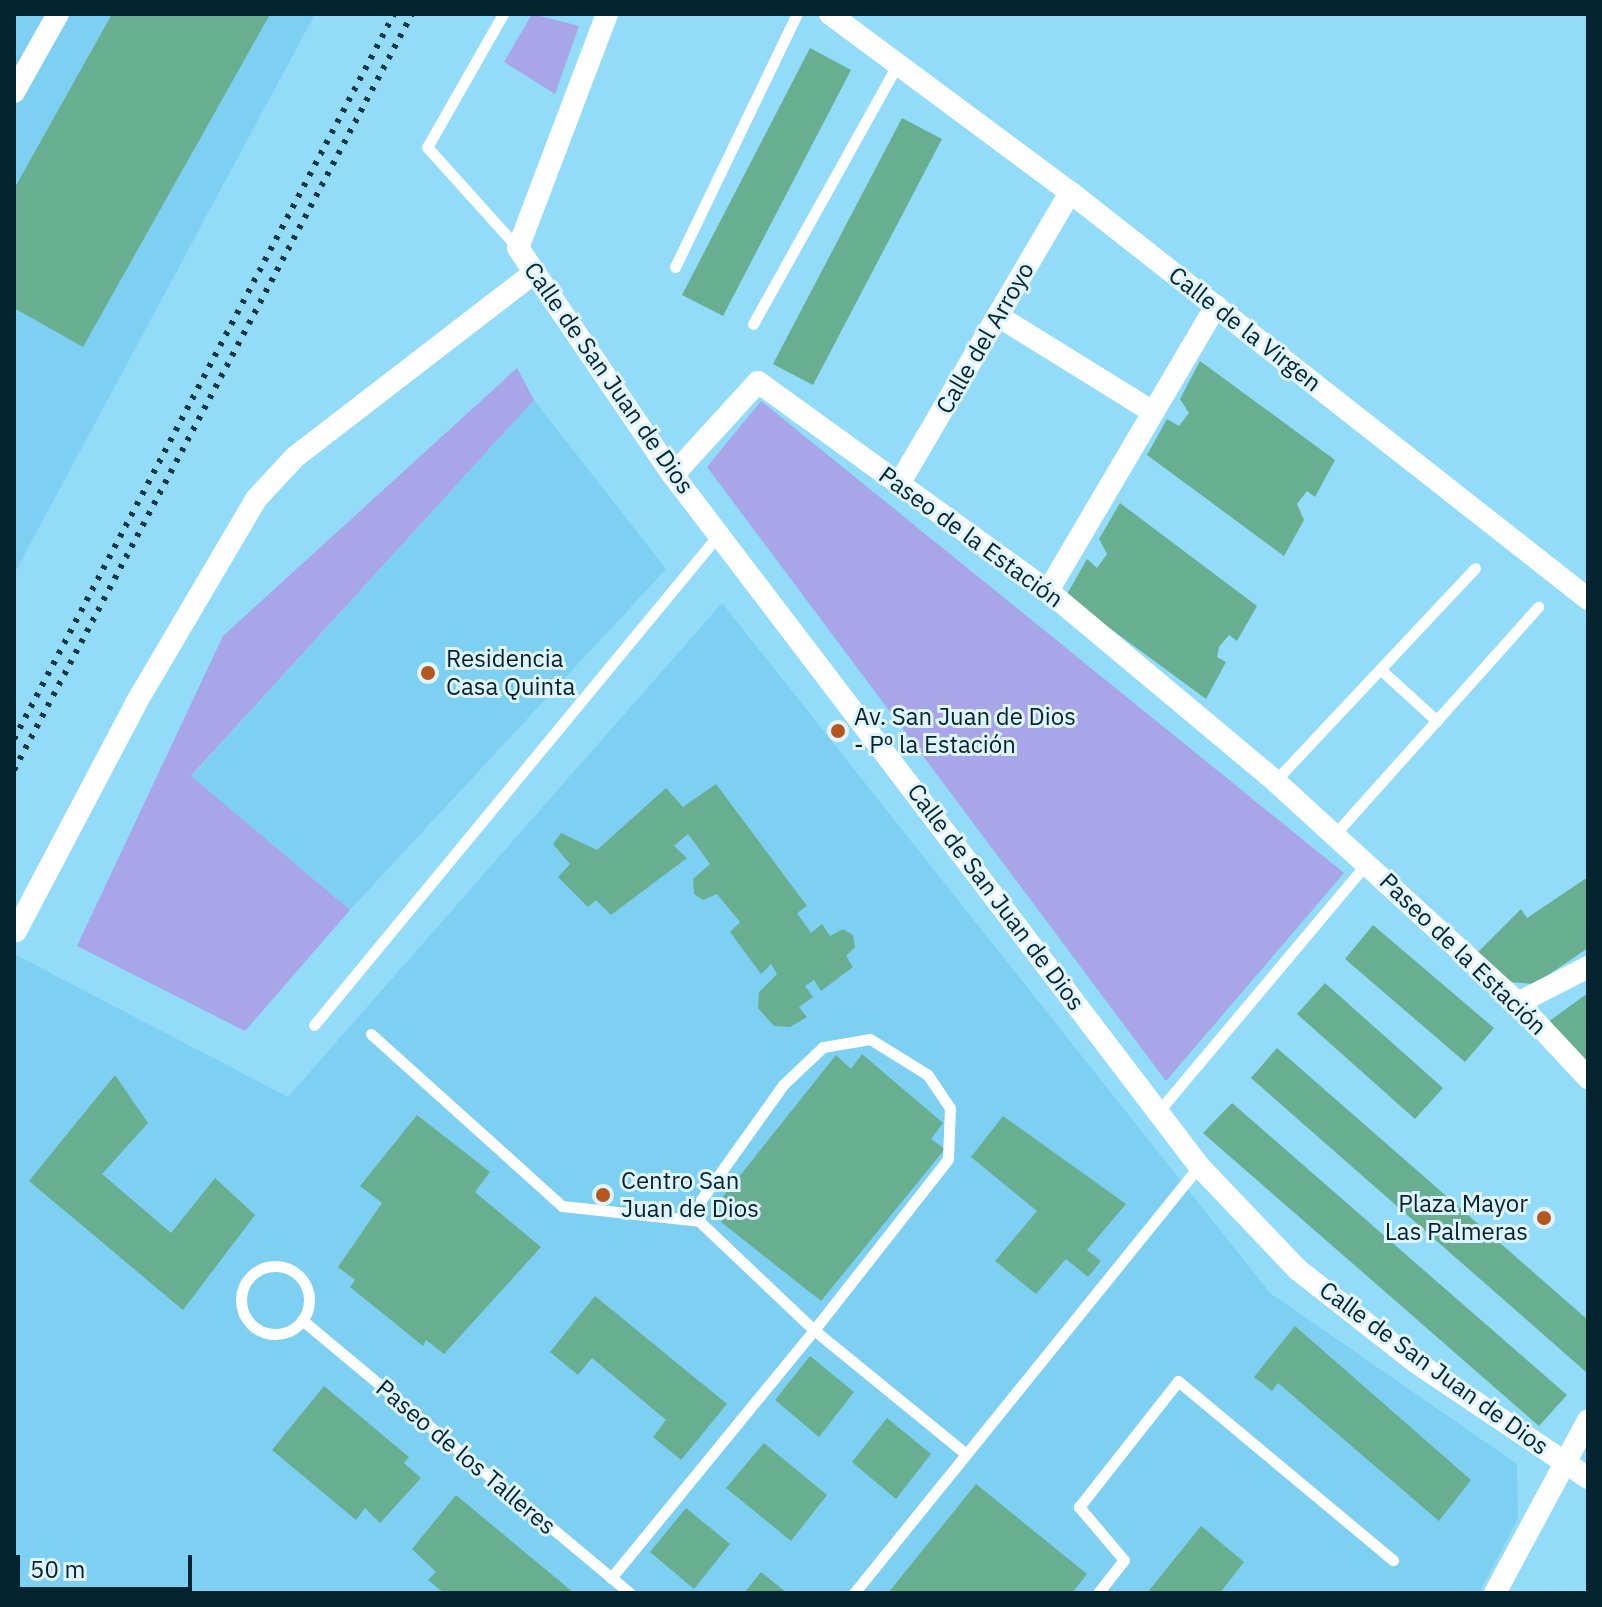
<!DOCTYPE html>
<html>
<head>
<meta charset="utf-8">
<style>
	body { margin:0 }
	#map { position:relative; width:1602px; height:1607px; overflow:hidden; background:#92dbf9; font-family:"IBM Plex Sans",sans-serif }
	div>[style] { position:absolute }
	.built>* { inset:0; background:#7dd0f2 }
	.green>* { inset:0; background:#a8a5e9 }
	.building>* { inset:0; background:#68af92 }
	.service>* { height:11px; margin:-5.5px; padding:0 5.5px; transform-origin:5.5px; border-radius:5.5px; background:#fff }
	.service>.ring { margin:-5.5px; padding:0; box-sizing:content-box; background:none; border:11px solid #fff; border-radius:50% }
	.minor>* { height:22px; margin:-11px; padding:0 11px; transform-origin:11px; border-radius:11px; background:#fff }
	.rail>* { height:6px; margin-top:-3px; transform-origin:0; background:repeating-linear-gradient(90deg,#133744 0 4px,transparent 0 12px) }
	.dots>* { width:22px; height:22px; translate:-50% -50%; box-sizing:border-box; border:4px solid #dff4fd; border-radius:50% }
	span { translate:-50% -50%; white-space:nowrap; text-align:center; line-height:1.15; -webkit-text-stroke:6px #dff4fd; paint-order:stroke }
	.street-label { font-size:24px; color:#04242f }
	.poi-label { font-size:24px; color:#04242f }
	.left { translate:0 -50%; text-align:left }
	.right { translate:-100% -50%; text-align:right }
	.frame { position:absolute; inset:0; border:16px solid #04242f; pointer-events:none }
	.scale { position:absolute; left:16px; top:1555px; width:176px; height:36px; box-sizing:border-box; border:4px solid #04242f; border-top:0; padding-left:10px; font-size:24px; line-height:28px; white-space:nowrap; color:#04242f; -webkit-text-stroke:6px #dff4fd; paint-order:stroke }
</style>
</head>
<body>
<div id="map">
	<div class="built">
		<div style="clip-path:polygon(14px 14px,315px 14px,14px 574px)"></div>
		<div style="clip-path:polygon(534px 400px,666px 569px,350px 910px,191px 777px)"></div>
		<div style="clip-path:polygon(722px 603px,1270px 1293px,1517px 1464px,1518px 1519px,1479px 1593px,14px 1593px,14px 954px,288px 1097px)"></div>
	</div>
	<div class="green">
		<div style="clip-path:polygon(532px 14px,579px 26px,555px 94px,504px 62px)"></div>
		<div style="clip-path:polygon(517px 368px,534px 400px,191px 776px,350px 910px,245px 1031px,77px 946px,223px 636px)"></div>
		<div style="clip-path:polygon(761px 401px,1344px 873px,1166px 1081px,707px 467px)"></div>
	</div>
	<div class="building">
		<div style="clip-path:polygon(112px 14px,269px 16px,83px 347px,14px 308px,14px 189px)"></div>
		<div style="clip-path:polygon(810px 48px,851px 70px,723px 316px,682px 295px)"></div>
		<div style="clip-path:polygon(902px 118px,942px 139px,813px 385px,773px 364px)"></div>
		<div style="clip-path:polygon(1200px 361px,1335px 460px,1315px 497px,1307px 491px,1297px 504px,1304px 520px,1284px 556px,1147px 455px,1167px 419px,1179px 426px,1189px 413px,1180px 399px)"></div>
		<div style="clip-path:polygon(1120px 503px,1257px 606px,1237px 641px,1229px 635px,1219px 647px,1217px 657px,1226px 662px,1206px 699px,1066px 596px,1087px 559px,1097px 568px,1107px 554px,1099px 539px)"></div>
		<div style="clip-path:polygon(716px 784px,807px 906px,797px 913px,811px 933px,822px 924px,830px 936px,843px 929px,853px 935px,855px 947px,846px 956px,853px 967px,821px 991px,814px 980px,805px 986px,813px 997px,799px 1007px,807px 1017px,790px 1027px,774px 1026px,758px 1008px,759px 992px,777px 974px,771px 964px,761px 974px,730px 932px,740px 922px,717px 894px,703px 900px,694px 894px,693px 879px,710px 864px,688px 834px,674px 846px,687px 858px,611px 915px,596px 900px,588px 907px,558px 877px,570px 864px,553px 844px,561px 833px,597px 850px,666px 788px,683px 807px)"></div>
		<div style="clip-path:polygon(1588px 877px,1588px 948px,1535px 984px,1509px 982px,1478px 952px,1521px 909px,1527px 918px)"></div>
		<div style="clip-path:polygon(1373px 925px,1494px 1028px,1465px 1062px,1345px 959px)"></div>
		<div style="clip-path:polygon(1325px 983px,1443px 1088px,1415px 1119px,1297px 1014px)"></div>
		<div style="clip-path:polygon(1588px 993px,1588px 1064px,1548px 1022px)"></div>
		<div style="clip-path:polygon(1277px 1048px,1588px 1320px,1586px 1372px,1251px 1078px)"></div>
		<div style="clip-path:polygon(862px 1054px,943px 1123px,931px 1139px,945px 1149px,821px 1301px,721px 1222px,728px 1213px,718px 1203px,836px 1055px,851px 1069px)"></div>
		<div style="clip-path:polygon(115px 1075px,148px 1123px,102px 1174px,171px 1233px,215px 1178px,255px 1215px,183px 1310px,29px 1181px)"></div>
		<div style="clip-path:polygon(1232px 1103px,1567px 1395px,1539px 1426px,1203px 1133px)"></div>
		<div style="clip-path:polygon(417px 1115px,490px 1172px,475px 1192px,541px 1247px,444px 1354px,426px 1340px,423px 1346px,350px 1287px,355px 1280px,338px 1267px,382px 1203px,360px 1186px)"></div>
		<div style="clip-path:polygon(1003px 1116px,1126px 1204px,1087px 1250px,1101px 1261px,1088px 1277px,1066px 1259px,1036px 1294px,995px 1261px,1037px 1211px,971px 1157px)"></div>
		<div style="clip-path:polygon(595px 1296px,727px 1404px,681px 1460px,653px 1437px,666px 1420px,592px 1358px,578px 1375px,550px 1352px)"></div>
		<div style="clip-path:polygon(1295px 1326px,1471px 1480px,1439px 1521px,1278px 1383px,1272px 1391px,1254px 1377px)"></div>
		<div style="clip-path:polygon(810px 1356px,854px 1392px,819px 1437px,775px 1400px)"></div>
		<div style="clip-path:polygon(324px 1386px,409px 1457px,404px 1463px,421px 1478px,380px 1523px,365px 1508px,356px 1520px,272px 1450px)"></div>
		<div style="clip-path:polygon(887px 1418px,931px 1454px,896px 1499px,852px 1462px)"></div>
		<div style="clip-path:polygon(764px 1443px,827px 1495px,791px 1541px,726px 1488px)"></div>
		<div style="clip-path:polygon(976px 1484px,1087px 1574px,1072px 1593px,888px 1593px)"></div>
		<div style="clip-path:polygon(456px 1495px,574px 1593px,444px 1593px,428px 1580px,436px 1572px,412px 1549px)"></div>
		<div style="clip-path:polygon(686px 1508px,730px 1544px,694px 1589px,650px 1552px)"></div>
		<div style="clip-path:polygon(1201px 1526px,1244px 1562px,1220px 1593px,1147px 1593px)"></div>
		<div style="clip-path:polygon(761px 1572px,787px 1593px,744px 1593px)"></div>
	</div>
	<div class="service">
		<div style="left:503px;top:14px;width:153px;rotate:119.7deg"></div>
		<div style="left:427px;top:147px;width:136px;rotate:48deg"></div>
		<div style="left:675px;top:267px;width:281px;rotate:-64.3deg"></div>
		<div style="left:753px;top:324px;width:298px;rotate:-60.9deg"></div>
		<div style="left:1380px;top:669px;width:77px;rotate:42.4deg"></div>
		<div style="left:1275px;top:781px;width:292px;rotate:-46.8deg"></div>
		<div style="left:1335px;top:834px;width:305px;rotate:-48.2deg"></div>
		<div style="left:314px;top:1025px;width:636px;rotate:-50.48deg"></div>
		<div style="left:371px;top:1034px;width:257px;rotate:42deg"></div>
		<div style="left:562px;top:1206px;width:138px;rotate:6.2deg"></div>
		<div style="left:1158px;top:1112px;width:325px;rotate:-50deg"></div>
		<div class="ring" style="left:241px;top:1266px;width:57px;height:57px"></div>
		<div style="left:302px;top:1320px;width:427px;rotate:39.8deg"></div>
		<div style="left:611px;top:1578px;width:320px;rotate:-50.7deg"></div>
		<div style="left:814px;top:1330px;width:217px;rotate:-51.9deg"></div>
		<div style="left:948px;top:1159px;width:51px;rotate:-87.8deg"></div>
		<div style="left:950px;top:1108px;width:40px;rotate:-124deg"></div>
		<div style="left:928px;top:1075px;width:68px;rotate:-148.2deg"></div>
		<div style="left:870px;top:1039px;width:48px;rotate:170.3deg"></div>
		<div style="left:823px;top:1047px;width:55px;rotate:136.5deg"></div>
		<div style="left:783px;top:1085px;width:141px;rotate:125.5deg"></div>
		<div style="left:701px;top:1200px;width:21px;rotate:95deg"></div>
		<div style="left:699px;top:1221px;width:158px;rotate:43.5deg"></div>
		<div style="left:814px;top:1330px;width:196px;rotate:39.2deg"></div>
		<div style="left:854px;top:1593px;width:549px;rotate:-51.06deg"></div>
		<div style="left:1098px;top:1593px;width:42px;rotate:-51.8deg"></div>
		<div style="left:1124px;top:1560px;width:70px;rotate:-130.3deg"></div>
		<div style="left:1079px;top:1507px;width:160px;rotate:-51.8deg"></div>
		<div style="left:1178px;top:1381px;width:280px;rotate:39.8deg"></div>
	</div>
	<div class="minor">
		<div style="left:607px;top:14px;width:250px;rotate:110.8deg"></div>
		<div style="left:518px;top:248px;width:275px;rotate:55.7deg"></div>
		<div style="left:673px;top:475px;width:868px;rotate:52.72deg"></div>
		<div style="left:1199px;top:1166px;width:142px;rotate:46.4deg"></div>
		<div style="left:1297px;top:1269px;width:152px;rotate:38.1deg"></div>
		<div style="left:1417px;top:1363px;width:206px;rotate:33.9deg"></div>
		<div style="left:830px;top:14px;width:299px;rotate:36.6deg"></div>
		<div style="left:1070px;top:192px;width:659px;rotate:38.16deg"></div>
		<div style="left:14px;top:92px;width:90px;rotate:-60.6deg"></div>
		<div style="left:998px;top:316px;width:182px;rotate:31.8deg"></div>
		<div style="left:673px;top:475px;width:126px;rotate:-47.6deg"></div>
		<div style="left:758px;top:382px;width:357px;rotate:35.8deg"></div>
		<div style="left:1048px;top:591px;width:296px;rotate:39.9deg"></div>
		<div style="left:1275px;top:781px;width:329px;rotate:42.4deg"></div>
		<div style="left:1518px;top:1003px;width:103px;rotate:47deg"></div>
		<div style="left:899px;top:484px;width:338px;rotate:-59.6deg"></div>
		<div style="left:1048px;top:591px;width:331px;rotate:-59.5deg"></div>
		<div style="left:16px;top:931px;width:258px;rotate:-62.2deg"></div>
		<div style="left:136px;top:703px;width:237px;rotate:-59.5deg"></div>
		<div style="left:256px;top:499px;width:57px;rotate:-47.1deg"></div>
		<div style="left:295px;top:457px;width:303px;rotate:-37.6deg"></div>
		<div style="left:1518px;top:1003px;width:79px;rotate:-27.2deg"></div>
		<div style="left:1495px;top:1593px;width:196px;rotate:-61.7deg"></div>
	</div>
	<div class="rail">
		<div style="left:14px;top:739px;width:819px;rotate:-62.34deg"></div>
		<div style="left:14px;top:770px;width:854px;rotate:-62.24deg"></div>
	</div>
	<div class="dots">
		<div style="left:428px;top:673px;background:#b9561e"></div>
		<div style="left:838px;top:731px;background:#b9561e"></div>
		<div style="left:603px;top:1195px;background:#b9561e"></div>
		<div style="left:1544px;top:1218px;background:#b9561e"></div>
	</div>
	<div class="street-label">
		<span style="left:1245px;top:329px;rotate:38deg">Calle de la Virgen</span>
		<span style="left:985px;top:338px;rotate:-60deg">Calle del Arroyo</span>
		<span style="left:609px;top:378px;rotate:55deg">Calle de San Juan de Dios</span>
		<span style="left:971px;top:537px;rotate:36deg">Paseo de la Estación</span>
		<span style="left:996px;top:897px;rotate:53deg">Calle de San Juan de Dios</span>
		<span style="left:1463px;top:954px;rotate:44deg">Paseo de la Estación</span>
		<span style="left:1434px;top:1368px;rotate:36deg">Calle de San Juan de Dios</span>
		<span style="left:466px;top:1457px;rotate:40deg">Paseo de los Talleres</span>
	</div>
	<div class="poi-label">
		<span class="left" style="left:446px;top:673px">Residencia<br>Casa Quinta</span>
		<span class="left" style="left:854px;top:731px">Av. San Juan de Dios<br>- Pº la Estación</span>
		<span class="left" style="left:621px;top:1195px">Centro San<br>Juan de Dios</span>
		<span class="right" style="left:1528px;top:1218px">Plaza Mayor<br>Las Palmeras</span>
	</div>
	<div class="frame"></div>
	<div class="scale">50 m</div>
</div>
</body>
</html>
